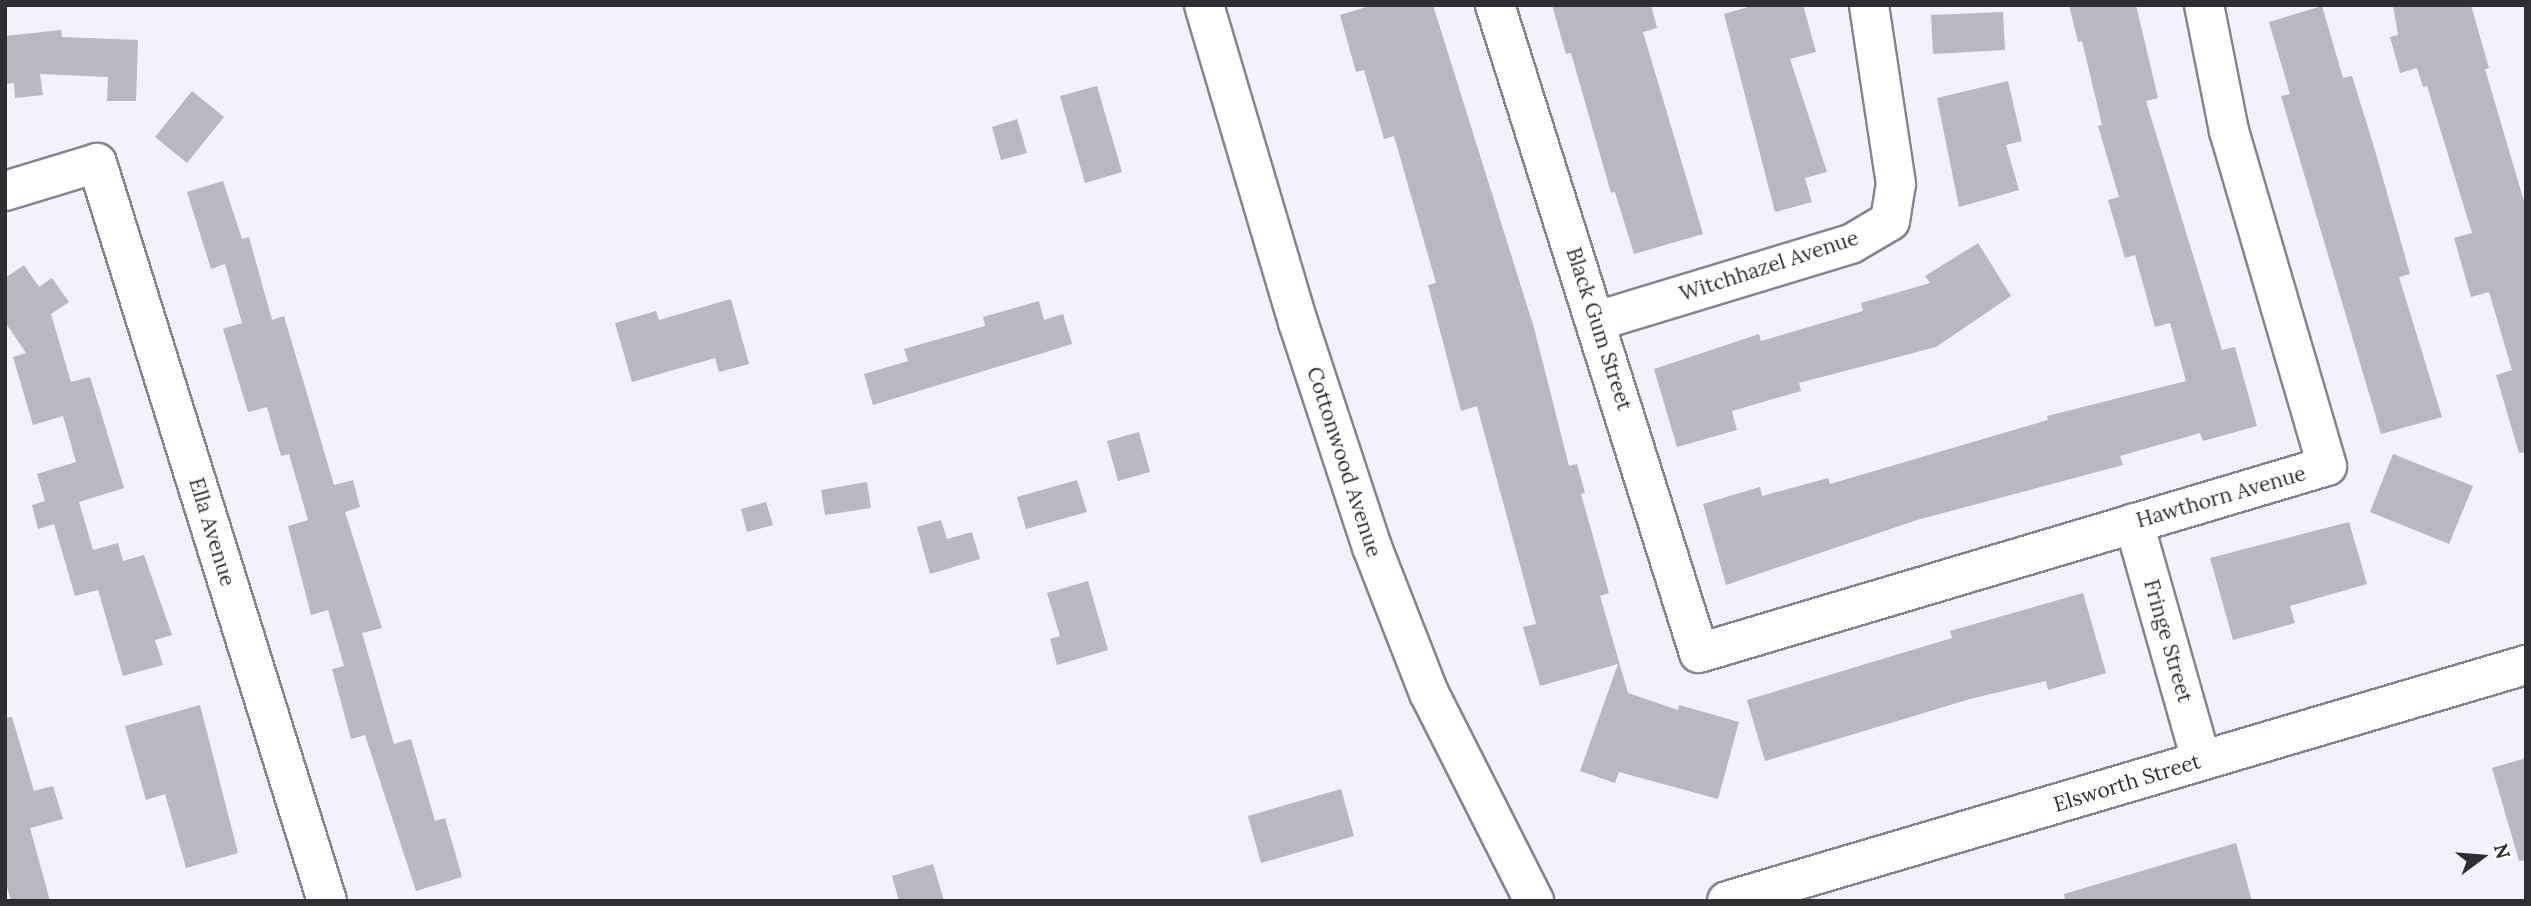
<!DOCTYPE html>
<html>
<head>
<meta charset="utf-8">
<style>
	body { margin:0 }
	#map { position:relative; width:2531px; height:906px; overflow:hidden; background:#f4f0fc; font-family:Lora,serif }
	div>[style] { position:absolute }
	.building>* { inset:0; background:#bab6c2 }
	.roads { filter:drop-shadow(2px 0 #87838f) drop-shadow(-2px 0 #87838f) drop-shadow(0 2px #87838f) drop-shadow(0 -2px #87838f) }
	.minor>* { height:38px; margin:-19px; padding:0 19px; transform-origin:19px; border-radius:19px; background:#fff }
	span { translate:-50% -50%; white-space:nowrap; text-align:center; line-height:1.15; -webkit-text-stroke:5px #fff; paint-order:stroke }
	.street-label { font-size:21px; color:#302e33 }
	.frame { position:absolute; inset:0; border:7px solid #302e33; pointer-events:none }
	.north { position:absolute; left:2447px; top:822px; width:70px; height:70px; -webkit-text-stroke:5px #fff; paint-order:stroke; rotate:74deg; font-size:19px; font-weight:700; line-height:28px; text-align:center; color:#302e33 }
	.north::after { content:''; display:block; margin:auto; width:24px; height:32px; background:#302e33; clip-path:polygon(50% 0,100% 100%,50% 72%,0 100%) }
</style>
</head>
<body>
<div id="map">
	<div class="building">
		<div style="clip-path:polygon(1373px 5px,1433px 5px,1534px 328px,1569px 466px,1577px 464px,1585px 493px,1581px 494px,1609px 593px,1600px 596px,1628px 693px,1678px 710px,1679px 705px,1739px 722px,1718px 799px,1619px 772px,1615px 783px,1580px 771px,1618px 664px,1540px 686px,1523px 627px,1536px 624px,1477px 406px,1461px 411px,1428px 285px,1436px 283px,1394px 136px,1384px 139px,1364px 70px,1356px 72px,1340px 15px)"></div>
		<div style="clip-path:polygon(1552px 5px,1651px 5px,1657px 28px,1643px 32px,1703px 234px,1634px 254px,1615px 192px,1611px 193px,1571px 53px,1566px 54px)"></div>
		<div style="clip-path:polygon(1755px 5px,1803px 5px,1816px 52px,1790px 59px,1827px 172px,1805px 178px,1812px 202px,1775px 212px,1724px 14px)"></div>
		<div style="clip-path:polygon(2069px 5px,2136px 5px,2158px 98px,2146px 101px,2222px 350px,2235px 347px,2257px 426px,2203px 441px,2200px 433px,2120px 456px,2123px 465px,1917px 520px,1726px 585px,1703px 504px,1760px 487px,1762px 496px,1828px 478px,1830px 484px,2048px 420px,2047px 416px,2186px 381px,2170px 323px,2155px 327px,2135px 255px,2125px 258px,2108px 200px,2119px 197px,2098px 126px,2102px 125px,2082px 41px,2078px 42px)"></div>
		<div style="clip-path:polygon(2393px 5px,2471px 5px,2489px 68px,2485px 69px,2526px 208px,2526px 452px,2519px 453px,2496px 375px,2512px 370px,2489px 292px,2471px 297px,2454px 238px,2472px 233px,2427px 86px,2423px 87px,2417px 68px,2400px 73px,2390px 37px,2398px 35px)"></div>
		<div style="clip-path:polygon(2322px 6px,2343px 78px,2352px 76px,2374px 147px,2410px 274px,2399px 277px,2442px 417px,2381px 434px,2281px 96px,2290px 94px,2269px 22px)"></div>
		<div style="clip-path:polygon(2003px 12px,2005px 50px,1933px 54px,1931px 15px)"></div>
		<div style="clip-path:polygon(61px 30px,62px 37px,138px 40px,136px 101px,107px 101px,108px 77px,40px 74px,43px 95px,15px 98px,14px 83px,5px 84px,5px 36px)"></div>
		<div style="clip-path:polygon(2008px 81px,2022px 141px,2006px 145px,2019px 190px,1959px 207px,1937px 98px)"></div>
		<div style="clip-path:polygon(1097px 86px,1122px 172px,1085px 183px,1060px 96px)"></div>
		<div style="clip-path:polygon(192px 91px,224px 117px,187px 163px,155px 137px)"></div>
		<div style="clip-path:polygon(1017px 119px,1027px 153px,1001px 160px,992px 127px)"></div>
		<div style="clip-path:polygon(223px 181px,242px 239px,249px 237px,272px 320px,284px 316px,334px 485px,353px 480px,360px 507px,345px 512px,382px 628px,362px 633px,394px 744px,411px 739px,435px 821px,445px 818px,462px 877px,416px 891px,365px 735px,351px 739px,332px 669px,344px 666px,328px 610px,311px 615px,288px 526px,308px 520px,289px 454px,281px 456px,267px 407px,248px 412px,223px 329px,242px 323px,225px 264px,211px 269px,187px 192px)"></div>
		<div style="clip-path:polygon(1978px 243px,2011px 296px,1936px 347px,1799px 383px,1801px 391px,1732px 411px,1737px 430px,1677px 447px,1654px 369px,1759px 334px,1761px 341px,1863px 311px,1861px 303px,1930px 283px,1925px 276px)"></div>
		<div style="clip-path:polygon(24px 265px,39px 287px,52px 278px,69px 302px,51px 314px,71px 382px,90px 377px,124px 488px,79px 502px,93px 550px,118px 543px,123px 561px,144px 555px,172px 635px,155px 640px,163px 665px,123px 676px,98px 590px,75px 596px,54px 524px,38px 529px,32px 505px,45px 501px,37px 474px,76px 462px,63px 416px,33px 425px,13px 357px,26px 353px,5px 322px,5px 278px)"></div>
		<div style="clip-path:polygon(731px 299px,749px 364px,719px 372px,715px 358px,632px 382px,615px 323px,656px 311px,659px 320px)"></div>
		<div style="clip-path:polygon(1039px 301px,1044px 320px,1063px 314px,1072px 344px,873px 405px,864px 374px,908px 361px,904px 349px,985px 326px,983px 317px)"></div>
		<div style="clip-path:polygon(1139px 432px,1150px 472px,1118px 481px,1107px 441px)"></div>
		<div style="clip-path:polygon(2393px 454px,2473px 486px,2449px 544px,2370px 512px)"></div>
		<div style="clip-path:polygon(1077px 480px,1087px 512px,1026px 529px,1017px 497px)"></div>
		<div style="clip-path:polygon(867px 482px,871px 508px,825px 515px,821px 490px)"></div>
		<div style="clip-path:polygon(766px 502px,773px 525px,747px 532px,741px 509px)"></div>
		<div style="clip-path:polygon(941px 520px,947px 539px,972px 532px,980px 559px,930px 574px,917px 527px)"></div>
		<div style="clip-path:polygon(2349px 522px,2367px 584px,2290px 606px,2295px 623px,2233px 640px,2210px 558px)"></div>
		<div style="clip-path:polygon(1088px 581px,1108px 650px,1057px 665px,1050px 639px,1060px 636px,1047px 593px)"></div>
		<div style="clip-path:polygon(2083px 593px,2106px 673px,2048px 690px,2046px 681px,1970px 699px,1765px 761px,1747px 700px,1952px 638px,1950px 631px)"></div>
		<div style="clip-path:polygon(200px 705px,238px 853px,186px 868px,165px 794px,146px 800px,125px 726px)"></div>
		<div style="clip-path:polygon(12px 717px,34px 791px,53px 786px,63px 819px,30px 828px,50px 901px,11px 901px,5px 880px,5px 718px)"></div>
		<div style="clip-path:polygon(2526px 758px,2526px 860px,2519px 861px,2492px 768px)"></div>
		<div style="clip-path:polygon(1341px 789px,1354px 836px,1261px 863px,1248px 816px)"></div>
		<div style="clip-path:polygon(2236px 843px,2252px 901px,2065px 901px,2064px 894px)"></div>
		<div style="clip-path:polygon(933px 864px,944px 901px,899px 901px,892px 876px)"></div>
	</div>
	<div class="roads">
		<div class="minor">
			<div style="left:1204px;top:5px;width:331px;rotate:73.5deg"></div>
			<div style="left:1298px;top:322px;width:237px;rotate:71.8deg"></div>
			<div style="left:1372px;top:547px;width:157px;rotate:68.7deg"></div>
			<div style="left:1429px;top:693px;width:233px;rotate:63.2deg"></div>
			<div style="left:1495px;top:5px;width:679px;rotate:72.53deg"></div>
			<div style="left:1699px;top:653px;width:655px;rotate:-16.58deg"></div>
			<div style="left:2327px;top:466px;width:349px;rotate:-106.3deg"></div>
			<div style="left:2229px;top:131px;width:128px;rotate:-101.2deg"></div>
			<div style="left:5px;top:191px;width:96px;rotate:-16.9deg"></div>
			<div style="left:97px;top:163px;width:773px;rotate:72.69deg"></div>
			<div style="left:1597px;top:321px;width:265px;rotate:-16.9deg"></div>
			<div style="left:1851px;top:244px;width:45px;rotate:-30.5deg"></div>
			<div style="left:1890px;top:221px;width:37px;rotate:-81deg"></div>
			<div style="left:1896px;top:184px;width:181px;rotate:-98.6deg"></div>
			<div style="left:2134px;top:523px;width:246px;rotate:74.2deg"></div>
			<div style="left:1727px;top:901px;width:833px;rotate:-16.46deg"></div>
		</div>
	</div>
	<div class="street-label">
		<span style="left:1769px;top:266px;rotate:-18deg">Witchhazel Avenue</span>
		<span style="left:1599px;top:329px;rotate:72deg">Black Gum Street</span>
		<span style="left:1344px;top:462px;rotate:72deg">Cottonwood Avenue</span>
		<span style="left:2221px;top:497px;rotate:-16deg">Hawthorn Avenue</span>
		<span style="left:212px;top:532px;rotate:73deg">Ella Avenue</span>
		<span style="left:2168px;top:641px;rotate:74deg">Fringe Street</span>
		<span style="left:2127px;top:783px;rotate:-17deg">Elsworth Street</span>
	</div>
	<div class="frame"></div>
	<div class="north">N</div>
</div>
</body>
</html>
